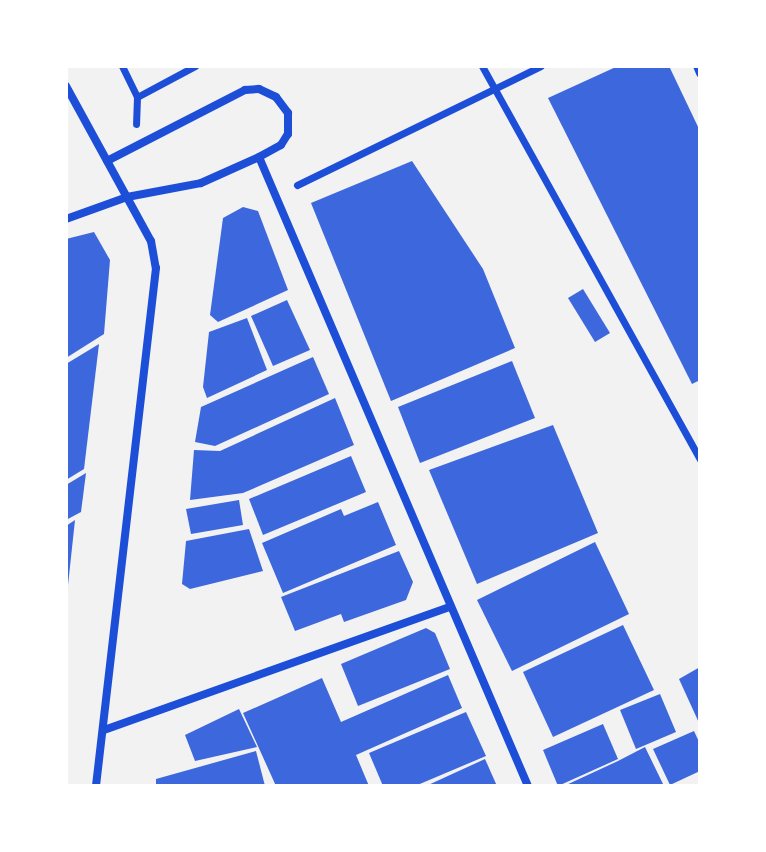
<!DOCTYPE html>
<html>
<head>
<meta charset="utf-8">
<style>
	body { margin:0 }
	#map { position:relative; width:766px; height:852px; overflow:hidden; background:#f2f2f2; font-family:Jost,sans-serif }
	div>[style] { position:absolute }
	.building>* { inset:0; background:#3d67dc }
	.pedestrian>* { height:7px; margin:-3.5px; padding:0 3.5px; transform-origin:3.5px; border-radius:3.5px; background:#1d4ed8 }
	.minor>* { height:8px; margin:-4px; padding:0 4px; transform-origin:4px; border-radius:4px; background:#1d4ed8 }
	span { translate:-50% -50%; white-space:nowrap; text-align:center; line-height:1.15; -webkit-text-stroke:7px #fff; paint-order:stroke }
	.frame { position:absolute; inset:0; border:68px solid #fff; pointer-events:none }
</style>
</head>
<body>
<div id="map">
	<div class="building">
		<div style="clip-path:polygon(618px 66px,669px 66px,700px 131px,700px 380px,692px 384px,548px 98px)"></div>
		<div style="clip-path:polygon(412px 161px,483px 269px,515px 348px,391px 401px,311px 203px)"></div>
		<div style="clip-path:polygon(243px 207px,258px 211px,288px 290px,218px 322px,210px 315px,223px 218px)"></div>
		<div style="clip-path:polygon(94px 232px,110px 260px,104px 334px,66px 358px,66px 239px)"></div>
		<div style="clip-path:polygon(583px 289px,610px 333px,595px 342px,568px 298px)"></div>
		<div style="clip-path:polygon(287px 300px,310px 350px,273px 366px,251px 316px)"></div>
		<div style="clip-path:polygon(247px 318px,267px 370px,207px 398px,203px 387px,209px 332px)"></div>
		<div style="clip-path:polygon(99px 344px,84px 469px,66px 480px,66px 364px)"></div>
		<div style="clip-path:polygon(313px 357px,329px 394px,215px 446px,195px 442px,201px 407px)"></div>
		<div style="clip-path:polygon(512px 361px,535px 418px,420px 463px,398px 407px)"></div>
		<div style="clip-path:polygon(335px 398px,354px 445px,243px 493px,190px 500px,194px 450px,220px 451px)"></div>
		<div style="clip-path:polygon(553px 425px,598px 533px,477px 584px,429px 470px)"></div>
		<div style="clip-path:polygon(351px 456px,366px 492px,263px 535px,249px 499px)"></div>
		<div style="clip-path:polygon(86px 473px,81px 512px,66px 520px,66px 485px)"></div>
		<div style="clip-path:polygon(239px 500px,243px 525px,191px 534px,186px 509px)"></div>
		<div style="clip-path:polygon(378px 502px,396px 545px,283px 593px,262px 543px,341px 509px,344px 516px)"></div>
		<div style="clip-path:polygon(75px 520px,68px 585px,66px 585px,66px 526px)"></div>
		<div style="clip-path:polygon(249px 529px,263px 571px,190px 589px,182px 584px,186px 541px)"></div>
		<div style="clip-path:polygon(595px 542px,629px 614px,512px 671px,477px 600px)"></div>
		<div style="clip-path:polygon(399px 551px,413px 582px,406px 600px,344px 622px,341px 614px,295px 631px,281px 597px)"></div>
		<div style="clip-path:polygon(623px 625px,654px 690px,553px 737px,523px 672px)"></div>
		<div style="clip-path:polygon(426px 628px,435px 633px,450px 669px,358px 706px,341px 664px)"></div>
		<div style="clip-path:polygon(700px 667px,700px 725px,679px 679px)"></div>
		<div style="clip-path:polygon(448px 675px,462px 708px,356px 755px,369px 786px,276px 786px,243px 713px,322px 678px,341px 722px)"></div>
		<div style="clip-path:polygon(660px 694px,676px 732px,636px 749px,620px 710px)"></div>
		<div style="clip-path:polygon(239px 709px,257px 747px,195px 761px,185px 735px)"></div>
		<div style="clip-path:polygon(466px 712px,486px 756px,415px 786px,383px 786px,369px 753px)"></div>
		<div style="clip-path:polygon(603px 724px,618px 759px,558px 786px,543px 750px)"></div>
		<div style="clip-path:polygon(694px 731px,700px 744px,700px 771px,670px 785px,653px 749px)"></div>
		<div style="clip-path:polygon(645px 747px,664px 786px,564px 786px,618px 761px)"></div>
		<div style="clip-path:polygon(256px 751px,265px 786px,156px 786px,156px 779px)"></div>
		<div style="clip-path:polygon(485px 759px,497px 786px,426px 786px)"></div>
	</div>
	<div class="pedestrian">
		<div style="left:122px;top:66px;width:34px;rotate:64deg"></div>
		<div style="left:137px;top:97px;width:27px;rotate:92deg"></div>
		<div style="left:482px;top:66px;width:449px;rotate:61deg"></div>
		<div style="left:137px;top:97px;width:66px;rotate:-28.1deg"></div>
		<div style="left:297px;top:185px;width:271px;rotate:-26deg"></div>
	</div>
	<div class="minor">
		<div style="left:697px;top:66px;width:8px;rotate:67deg"></div>
		<div style="left:66px;top:86px;width:177px;rotate:61.3deg"></div>
		<div style="left:151px;top:241px;width:27px;rotate:80deg"></div>
		<div style="left:156px;top:268px;width:521px;rotate:96.61deg"></div>
		<div style="left:259px;top:157px;width:684px;rotate:66.85deg"></div>
		<div style="left:66px;top:219px;width:65px;rotate:-19.8deg"></div>
		<div style="left:127px;top:197px;width:75px;rotate:-10.7deg"></div>
		<div style="left:201px;top:183px;width:64px;rotate:-24.1deg"></div>
		<div style="left:259px;top:157px;width:25px;rotate:-29deg"></div>
		<div style="left:281px;top:145px;width:13px;rotate:-58deg"></div>
		<div style="left:288px;top:134px;width:21px;rotate:-90deg"></div>
		<div style="left:288px;top:113px;width:20px;rotate:-127deg"></div>
		<div style="left:276px;top:97px;width:19px;rotate:-155deg"></div>
		<div style="left:259px;top:89px;width:14px;rotate:176deg"></div>
		<div style="left:245px;top:90px;width:155px;rotate:152.8deg"></div>
		<div style="left:104px;top:730px;width:366px;rotate:-19.6deg"></div>
	</div>
	<div class="frame"></div>
</div>
</body>
</html>
